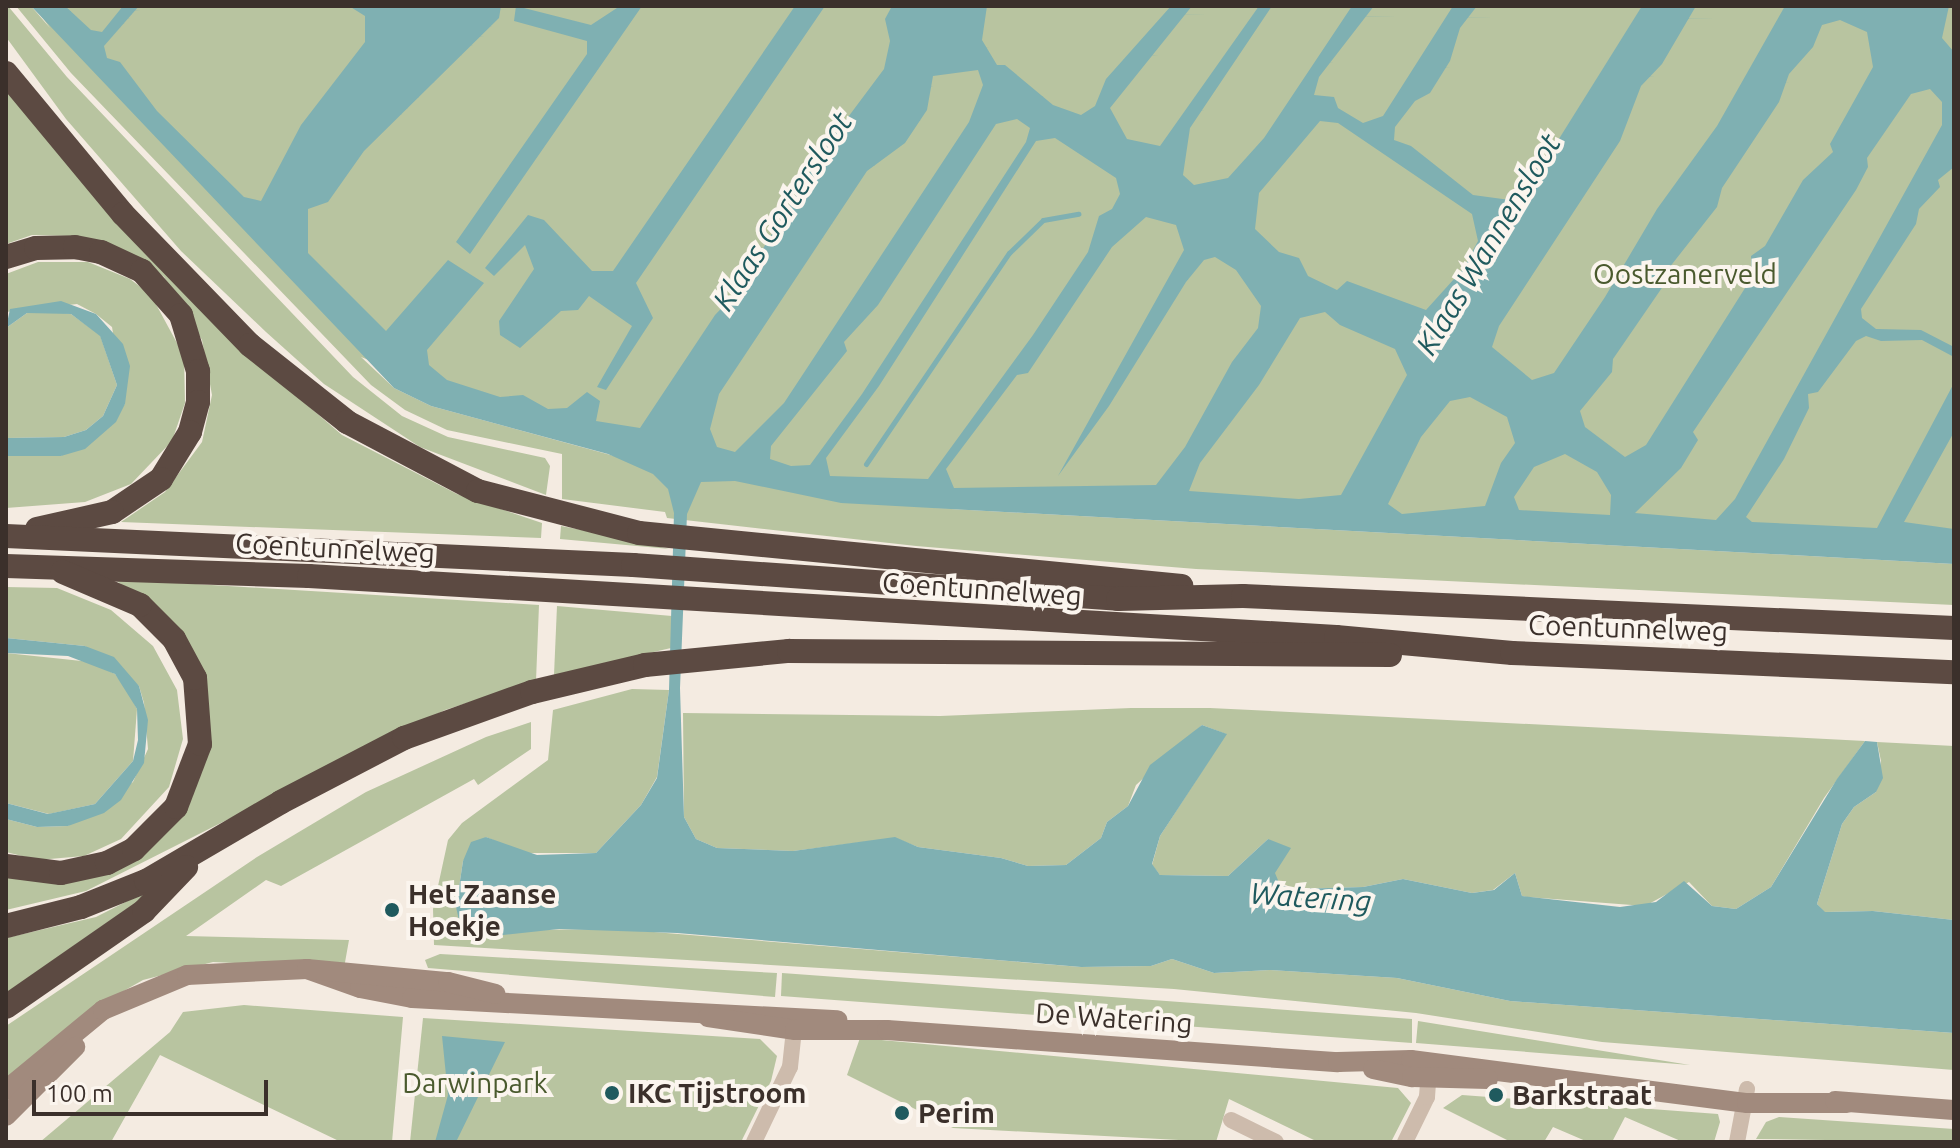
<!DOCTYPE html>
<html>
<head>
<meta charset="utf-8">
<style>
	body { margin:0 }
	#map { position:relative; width:1960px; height:1148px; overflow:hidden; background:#f4ebe1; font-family:Ubuntu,sans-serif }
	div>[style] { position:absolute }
	.green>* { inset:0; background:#b8c4a0 }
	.water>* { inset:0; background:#7fb0b2 }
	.stream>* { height:5px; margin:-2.5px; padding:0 2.5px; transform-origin:2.5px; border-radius:2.5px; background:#7fb0b2 }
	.street>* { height:16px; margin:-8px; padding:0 8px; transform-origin:8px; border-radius:8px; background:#cdbbac }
	.secondary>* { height:20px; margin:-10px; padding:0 10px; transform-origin:10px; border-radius:10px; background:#a18a7d }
	.highway>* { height:24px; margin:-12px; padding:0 12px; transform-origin:12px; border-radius:12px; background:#5c4a42 }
	.dots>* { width:22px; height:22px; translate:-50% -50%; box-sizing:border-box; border:4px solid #fbf5ee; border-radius:50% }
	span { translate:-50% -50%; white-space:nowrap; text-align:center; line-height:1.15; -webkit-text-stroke:8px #fbf5ee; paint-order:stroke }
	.park-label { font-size:28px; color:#4a5a2e }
	.street-label { font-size:28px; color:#3b302b }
	.poi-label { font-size:28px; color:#3b302b; font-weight:700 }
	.left { translate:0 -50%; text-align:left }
	.water-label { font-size:30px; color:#1f5a5e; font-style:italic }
	.frame { position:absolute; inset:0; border:8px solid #3b302b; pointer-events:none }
	.scale { position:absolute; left:32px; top:1080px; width:236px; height:36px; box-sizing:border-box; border:4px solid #3b302b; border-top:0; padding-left:10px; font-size:24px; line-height:28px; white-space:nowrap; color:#3b302b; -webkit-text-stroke:6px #fbf5ee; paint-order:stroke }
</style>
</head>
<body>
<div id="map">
	<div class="green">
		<div style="clip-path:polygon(8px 6px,67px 77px,353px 377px,402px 416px,448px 437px,545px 458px,550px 466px,546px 495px,420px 447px,324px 384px,266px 332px,181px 251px,66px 119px,6px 37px)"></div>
		<div style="clip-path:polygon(evenodd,16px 6px,31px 6px,50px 28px,34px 6px,1954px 6px,1954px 551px,933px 508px,1954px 564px,1954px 605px,1196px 569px,916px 546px,667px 518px,665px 512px,562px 499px,562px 454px,447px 430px,405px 410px,371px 385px,71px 73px,16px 6px,361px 357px,618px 457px,431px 406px,394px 388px,361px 357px)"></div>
		<div style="clip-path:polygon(6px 83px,285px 386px,342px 435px,457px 494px,542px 523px,541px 538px,121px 522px,165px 492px,202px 442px,212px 395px,202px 340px,164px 277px,148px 264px,74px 236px,32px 235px,6px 244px)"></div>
		<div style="clip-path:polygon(38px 262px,88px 262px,130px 279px,151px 295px,184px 356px,185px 403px,172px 441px,131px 484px,85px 502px,6px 508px,6px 456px,61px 456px,125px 404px,112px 327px,96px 314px,77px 304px,6px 312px,6px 274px)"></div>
		<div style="clip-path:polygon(42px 310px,71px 314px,100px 335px,117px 385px,103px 416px,86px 430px,64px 437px,6px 438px,6px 328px,27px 313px)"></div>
		<div style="clip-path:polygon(561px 526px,582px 530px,670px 549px,560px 539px)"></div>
		<div style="clip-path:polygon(114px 579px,539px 605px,536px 681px,445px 710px,86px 891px,6px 910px,6px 876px,156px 839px,206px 714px,142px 599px)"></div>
		<div style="clip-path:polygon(6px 587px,57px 588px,111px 610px,153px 646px,177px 690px,183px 739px,169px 787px,121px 839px,84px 856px,38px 860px,6px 852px,6px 819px,37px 827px,68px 826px,133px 782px,148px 749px,144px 703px,139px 686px,85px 646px,6px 638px)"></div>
		<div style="clip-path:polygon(557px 606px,672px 616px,671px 648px,554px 675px)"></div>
		<div style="clip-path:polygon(6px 653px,91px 662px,115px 674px,128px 691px,137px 709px,133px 761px,95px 804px,49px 814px,6px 803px)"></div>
		<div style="clip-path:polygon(632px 689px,669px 690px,657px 777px,641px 805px,596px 853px,523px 853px,486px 837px,463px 861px,456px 907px,468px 927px,493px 936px,517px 930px,617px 929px,1081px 967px,1151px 966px,1172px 959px,1214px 973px,1270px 970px,1397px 978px,1510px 1001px,1954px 1033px,1954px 1070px,1602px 1042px,1416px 1013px,1174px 989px,434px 945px,433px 909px,448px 840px,462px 823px,548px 760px,553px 710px)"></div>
		<div style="clip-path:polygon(1131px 708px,1210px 708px,1865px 741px,1824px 798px,1771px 887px,1736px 909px,1712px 906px,1689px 882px,1645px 906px,1527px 897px,1522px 896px,1515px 873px,1493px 890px,1472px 893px,1403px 879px,1363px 887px,1294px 889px,1276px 880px,1268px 839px,1228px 876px,1160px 875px,1152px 865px,1160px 836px,1226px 734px,1202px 725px,1136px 785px,1128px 806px,1107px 822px,1101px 838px,1066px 865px,1028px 866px,1001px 858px,918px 847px,895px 838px,793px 851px,717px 848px,696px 839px,684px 817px,683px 713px,940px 716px)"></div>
		<div style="clip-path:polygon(531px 722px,531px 749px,478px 785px,474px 779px,281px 886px,266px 880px,186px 936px,349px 940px,344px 968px,213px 962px,143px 980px,113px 997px,6px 1085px,6px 1026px,257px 857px,366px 792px,486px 737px)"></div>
		<div style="clip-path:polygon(1877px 742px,1954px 746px,1954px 920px,1873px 911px,1824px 912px,1817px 904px,1842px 824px,1854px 807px,1876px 792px,1881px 761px)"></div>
		<div style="clip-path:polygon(167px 881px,6px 993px,6px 938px,96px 917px)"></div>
		<div style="clip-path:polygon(440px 954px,777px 973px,775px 997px,428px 968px,425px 960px)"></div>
		<div style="clip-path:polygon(782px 973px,1412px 1019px,1412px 1043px,781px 996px)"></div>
		<div style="clip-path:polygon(244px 1005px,403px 1017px,392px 1142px,341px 1142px,160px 1055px,111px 1142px,40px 1142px,170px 1032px,183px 1012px)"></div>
		<div style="clip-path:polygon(423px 1018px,760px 1039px,777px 1056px,771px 1081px,741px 1142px,410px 1142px)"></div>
		<div style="clip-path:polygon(1418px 1021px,1690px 1065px,1416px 1043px)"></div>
		<div style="clip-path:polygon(860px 1038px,1398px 1088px,1411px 1103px,1391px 1142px,1318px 1142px,1229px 1099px,1216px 1142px,953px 1128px,847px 1075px)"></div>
		<div style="clip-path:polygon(1462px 1095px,1718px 1114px,1720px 1122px,1714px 1142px,1683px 1142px,1625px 1117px,1612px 1142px,1588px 1142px,1553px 1127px,1544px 1142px,1511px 1142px,1443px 1108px)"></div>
		<div style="clip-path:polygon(1779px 1117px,1954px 1129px,1954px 1142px,1756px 1139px,1766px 1122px)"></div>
	</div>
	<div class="water">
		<div style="clip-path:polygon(evenodd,31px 6px,65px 6px,91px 30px,102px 32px,123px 6px,139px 6px,104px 46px,107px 58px,120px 62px,157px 111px,244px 197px,261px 201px,301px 125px,365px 42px,365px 16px,349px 6px,501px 6px,499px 18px,364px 151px,328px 202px,308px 209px,308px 253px,386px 331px,448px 260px,484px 283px,427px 350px,429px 365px,447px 380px,500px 397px,523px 395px,548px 409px,567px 408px,587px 392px,600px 401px,596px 421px,640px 428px,715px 315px,736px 293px,822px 152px,884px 69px,890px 41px,885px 19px,892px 6px,987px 6px,982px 40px,997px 65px,1005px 65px,1053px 105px,1081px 115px,1095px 106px,1106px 79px,1171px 6px,1192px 6px,1110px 108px,1127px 139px,1160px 146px,1259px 6px,1272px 6px,1190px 128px,1183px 175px,1194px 185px,1228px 178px,1264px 138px,1352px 6px,1374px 6px,1319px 77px,1314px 95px,1334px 97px,1338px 108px,1363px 123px,1383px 116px,1453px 6px,1477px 6px,1460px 28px,1450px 61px,1430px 93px,1415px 101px,1395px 127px,1394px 140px,1411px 146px,1473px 195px,1510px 200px,1557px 142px,1642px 6px,1696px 6px,1662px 64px,1641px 86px,1620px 141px,1499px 326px,1492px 347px,1532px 380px,1554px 373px,1605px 297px,1657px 209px,1717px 126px,1785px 6px,1949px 6px,1942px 38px,1954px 52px,1954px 167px,1938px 180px,1940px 187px,1919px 209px,1916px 224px,1861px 309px,1862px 318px,1876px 329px,1921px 330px,1954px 347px,1954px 357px,1922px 340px,1881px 341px,1866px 336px,1856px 341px,1818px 392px,1808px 394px,1809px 408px,1784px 459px,1746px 517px,1752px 522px,1877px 528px,1954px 383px,1954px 432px,1904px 522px,1954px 529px,1954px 564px,841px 503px,735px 481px,701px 482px,687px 514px,680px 688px,684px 817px,696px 839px,717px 848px,793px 851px,895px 837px,918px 847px,1001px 858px,1028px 866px,1066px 865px,1101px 838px,1107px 822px,1128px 806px,1150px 765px,1202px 725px,1227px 734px,1160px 836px,1152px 864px,1160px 875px,1228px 876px,1268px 839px,1291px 848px,1275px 873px,1280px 885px,1294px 889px,1363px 887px,1403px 879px,1472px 893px,1494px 890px,1515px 873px,1522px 896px,1620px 907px,1656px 902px,1684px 881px,1712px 906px,1736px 909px,1771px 887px,1837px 779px,1865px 741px,1877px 742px,1883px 778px,1876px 792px,1854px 807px,1842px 824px,1817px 904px,1825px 912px,1873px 911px,1954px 920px,1954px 1033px,1510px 1001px,1397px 978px,1270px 970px,1214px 973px,1172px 959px,1151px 966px,1081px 967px,677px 933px,559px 929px,493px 936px,461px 929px,456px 907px,463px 861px,471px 842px,486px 837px,537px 855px,596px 853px,641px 805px,657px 778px,669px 690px,674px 513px,668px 489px,653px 474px,608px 454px,431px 406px,394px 388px,31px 6px,1840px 20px,1867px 32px,1873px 67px,1830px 144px,1833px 152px,1803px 180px,1765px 246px,1751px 256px,1752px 277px,1646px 445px,1625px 457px,1585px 427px,1580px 411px,1612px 372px,1613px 359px,1668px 279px,1669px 268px,1717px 207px,1722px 188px,1779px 102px,1789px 74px,1813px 47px,1822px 25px,1840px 20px,31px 6px,978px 70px,983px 85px,969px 122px,784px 403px,735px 452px,717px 447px,710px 429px,719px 394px,867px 171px,905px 143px,927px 110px,933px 76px,978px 70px,31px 6px,1930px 89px,1942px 102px,1942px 125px,1735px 499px,1716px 520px,1635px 513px,1681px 468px,1698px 440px,1693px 432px,1856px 190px,1868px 167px,1867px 158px,1911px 94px,1930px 89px,31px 6px,1017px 119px,1030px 128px,1026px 142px,862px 394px,810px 465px,791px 466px,770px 459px,771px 446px,847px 351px,844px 342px,878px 305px,996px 124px,1017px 119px,31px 6px,1320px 121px,1338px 123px,1472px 214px,1478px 241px,1463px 269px,1426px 310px,1347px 281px,1337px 290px,1308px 276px,1299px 258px,1279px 252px,1255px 229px,1259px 193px,1320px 121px,31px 6px,1055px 138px,1116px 178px,1120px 194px,1112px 209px,1099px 216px,1088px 252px,1033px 335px,928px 479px,830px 476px,826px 458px,879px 386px,1036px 141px,1055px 138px,31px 6px,1146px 217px,1176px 225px,1184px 250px,1058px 476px,1109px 406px,1186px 282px,1204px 260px,1215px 257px,1236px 270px,1261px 306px,1258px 328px,1232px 362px,1185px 447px,1156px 485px,954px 488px,946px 469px,1017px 375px,1028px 373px,1112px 247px,1146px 217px,31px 6px,1325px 312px,1340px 325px,1395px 349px,1407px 375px,1341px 495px,1299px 499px,1189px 491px,1200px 463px,1259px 385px,1300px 318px,1325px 312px,31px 6px,1470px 397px,1507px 417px,1515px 443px,1501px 463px,1485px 506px,1402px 514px,1388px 504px,1421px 437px,1450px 401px,1470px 397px,31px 6px,1565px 454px,1597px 472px,1611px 495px,1610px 515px,1519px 510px,1514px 497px,1534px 467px,1565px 454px)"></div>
		<div style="clip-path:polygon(516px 6px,591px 25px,620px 6px,642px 6px,470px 254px,456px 242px,587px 54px,587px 41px,514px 21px)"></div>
		<div style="clip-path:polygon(795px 6px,825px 6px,636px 283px,653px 318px,606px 390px,597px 387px,632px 326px,589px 296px,578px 310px,561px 311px,520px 348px,500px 335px,499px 321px,534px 269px,525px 245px,494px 276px,485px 268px,528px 215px,544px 220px,592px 271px,613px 271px)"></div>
		<div style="clip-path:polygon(61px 301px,96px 314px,123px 344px,130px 366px,125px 404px,116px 422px,85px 449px,61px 456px,6px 456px,6px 438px,64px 437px,86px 430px,103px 416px,117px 385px,100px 336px,71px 314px,27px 313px,6px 328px,10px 309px)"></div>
		<div style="clip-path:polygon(6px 638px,85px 646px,114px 657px,139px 686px,148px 720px,144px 763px,121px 800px,104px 813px,68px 826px,37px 827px,6px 819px,6px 803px,48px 814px,95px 804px,133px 761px,138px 740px,137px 709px,115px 674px,68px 656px,6px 653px)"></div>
		<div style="clip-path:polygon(442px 1036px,505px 1042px,456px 1142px,435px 1142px,448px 1095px)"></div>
	</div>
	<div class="stream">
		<div style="left:866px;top:464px;width:255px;rotate:-55.9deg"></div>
		<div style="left:1009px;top:253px;width:47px;rotate:-44.1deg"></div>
		<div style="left:1043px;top:220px;width:36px;rotate:-10deg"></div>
	</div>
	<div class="street">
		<div style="left:1231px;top:1120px;width:50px;rotate:26.1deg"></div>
		<div style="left:754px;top:1142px;width:83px;rotate:-64.4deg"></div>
		<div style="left:790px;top:1067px;width:47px;rotate:-83.9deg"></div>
		<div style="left:1405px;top:1142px;width:50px;rotate:-63.9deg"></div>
		<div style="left:1427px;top:1097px;width:28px;rotate:-86deg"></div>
		<div style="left:1737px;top:1142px;width:54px;rotate:-79.3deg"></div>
	</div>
	<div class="secondary">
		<div style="left:307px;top:969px;width:56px;rotate:19.7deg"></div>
		<div style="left:360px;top:988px;width:53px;rotate:10.9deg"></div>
		<div style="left:412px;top:998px;width:426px;rotate:3deg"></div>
		<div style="left:708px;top:1017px;width:88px;rotate:8.5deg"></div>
		<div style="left:795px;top:1030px;width:92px"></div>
		<div style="left:887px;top:1030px;width:452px;rotate:4.1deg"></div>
		<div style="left:1338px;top:1062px;width:73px;rotate:-1.6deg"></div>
		<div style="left:1411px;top:1060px;width:339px;rotate:7.3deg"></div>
		<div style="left:1747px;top:1103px;width:100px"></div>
		<div style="left:1373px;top:1069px;width:40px;rotate:12deg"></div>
		<div style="left:1412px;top:1077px;width:76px;rotate:1.5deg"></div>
		<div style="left:6px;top:1090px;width:126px;rotate:-39.5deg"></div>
		<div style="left:103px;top:1010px;width:91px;rotate:-22.6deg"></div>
		<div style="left:187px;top:975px;width:120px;rotate:-2.9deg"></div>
		<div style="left:307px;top:969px;width:142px;rotate:5.3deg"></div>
		<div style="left:448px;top:982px;width:49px;rotate:14deg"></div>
		<div style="left:1835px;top:1101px;width:119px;rotate:4.3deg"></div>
		<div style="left:6px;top:1116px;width:98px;rotate:-45deg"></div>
	</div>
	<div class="highway">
		<div style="left:6px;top:73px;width:183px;rotate:50.3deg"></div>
		<div style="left:123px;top:214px;width:182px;rotate:45.9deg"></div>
		<div style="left:250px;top:345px;width:124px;rotate:38.4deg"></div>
		<div style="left:347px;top:422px;width:148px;rotate:27.8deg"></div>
		<div style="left:478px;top:491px;width:166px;rotate:14.6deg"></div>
		<div style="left:639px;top:533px;width:545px;rotate:5.58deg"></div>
		<div style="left:6px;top:257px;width:31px;rotate:-17deg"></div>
		<div style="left:36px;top:248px;width:39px;rotate:-1deg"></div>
		<div style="left:75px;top:247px;width:26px;rotate:11deg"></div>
		<div style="left:101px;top:252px;width:45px;rotate:24.9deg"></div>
		<div style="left:142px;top:271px;width:59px;rotate:48.4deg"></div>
		<div style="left:181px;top:315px;width:59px;rotate:73.1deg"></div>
		<div style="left:198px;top:371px;width:31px;rotate:90deg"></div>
		<div style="left:198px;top:402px;width:31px;rotate:105deg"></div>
		<div style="left:190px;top:432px;width:55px;rotate:121.7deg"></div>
		<div style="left:161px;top:479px;width:59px;rotate:146deg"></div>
		<div style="left:112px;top:512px;width:77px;rotate:167.2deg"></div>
		<div style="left:6px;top:536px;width:628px;rotate:2.65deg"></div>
		<div style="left:633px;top:565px;width:486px;rotate:4deg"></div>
		<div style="left:1118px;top:599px;width:125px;rotate:-1.4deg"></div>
		<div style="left:1243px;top:596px;width:712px;rotate:2.58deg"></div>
		<div style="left:6px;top:566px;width:303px;rotate:1.9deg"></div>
		<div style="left:309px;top:576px;width:1029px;rotate:3.4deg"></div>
		<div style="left:1336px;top:637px;width:177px;rotate:5.2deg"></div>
		<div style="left:1512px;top:653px;width:442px;rotate:2.5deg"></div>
		<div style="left:6px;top:866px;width:55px;rotate:7.3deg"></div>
		<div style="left:61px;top:873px;width:47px;rotate:-12.3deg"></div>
		<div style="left:107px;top:863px;width:30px;rotate:-27deg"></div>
		<div style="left:134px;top:849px;width:59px;rotate:-45deg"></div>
		<div style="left:176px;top:807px;width:67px;rotate:-69.1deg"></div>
		<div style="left:200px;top:744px;width:66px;rotate:-94.3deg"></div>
		<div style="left:195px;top:678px;width:44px;rotate:-118.3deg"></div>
		<div style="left:174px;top:639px;width:48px;rotate:-135deg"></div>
		<div style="left:140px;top:605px;width:84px;rotate:-156.8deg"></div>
		<div style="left:6px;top:926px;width:77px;rotate:-14.2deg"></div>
		<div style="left:81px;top:907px;width:70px;rotate:-21.8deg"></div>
		<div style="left:146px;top:881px;width:156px;rotate:-30.3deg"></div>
		<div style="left:281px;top:802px;width:139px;rotate:-27.5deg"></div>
		<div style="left:404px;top:738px;width:136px;rotate:-19.8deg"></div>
		<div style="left:532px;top:692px;width:116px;rotate:-13.4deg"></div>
		<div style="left:645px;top:665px;width:145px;rotate:-5.6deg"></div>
		<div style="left:789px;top:651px;width:601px;rotate:0.38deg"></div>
		<div style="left:6px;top:1007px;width:168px;rotate:-34.8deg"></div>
		<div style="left:144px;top:911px;width:61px;rotate:-46.3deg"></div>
	</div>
	<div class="dots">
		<div style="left:392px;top:910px;background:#1f5a5e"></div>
		<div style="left:612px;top:1093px;background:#1f5a5e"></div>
		<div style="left:1496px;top:1095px;background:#1f5a5e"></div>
		<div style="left:902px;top:1113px;background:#1f5a5e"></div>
	</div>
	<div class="park-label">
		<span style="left:1685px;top:274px">Oostzanerveld</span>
		<span style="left:475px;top:1083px">Darwinpark</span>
	</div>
	<div class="street-label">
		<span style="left:335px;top:548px;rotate:3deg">Coentunnelweg</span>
		<span style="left:982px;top:589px;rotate:4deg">Coentunnelweg</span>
		<span style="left:1628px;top:628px;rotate:2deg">Coentunnelweg</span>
		<span style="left:1114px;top:1018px;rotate:4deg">De Watering</span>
	</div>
	<div class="poi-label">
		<span class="left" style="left:408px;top:910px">Het Zaanse<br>Hoekje</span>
		<span class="left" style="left:628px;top:1093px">IKC Tijstroom</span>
		<span class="left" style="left:1512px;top:1095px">Barkstraat</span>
		<span class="left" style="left:918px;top:1113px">Perim</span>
	</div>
	<div class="water-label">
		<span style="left:782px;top:211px;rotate:-57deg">Klaas Gortersloot</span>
		<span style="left:1488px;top:244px;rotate:-59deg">Klaas Wannensloot</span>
		<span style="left:1311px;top:897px;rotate:4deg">Watering</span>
	</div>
	<div class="frame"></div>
	<div class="scale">100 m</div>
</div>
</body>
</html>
